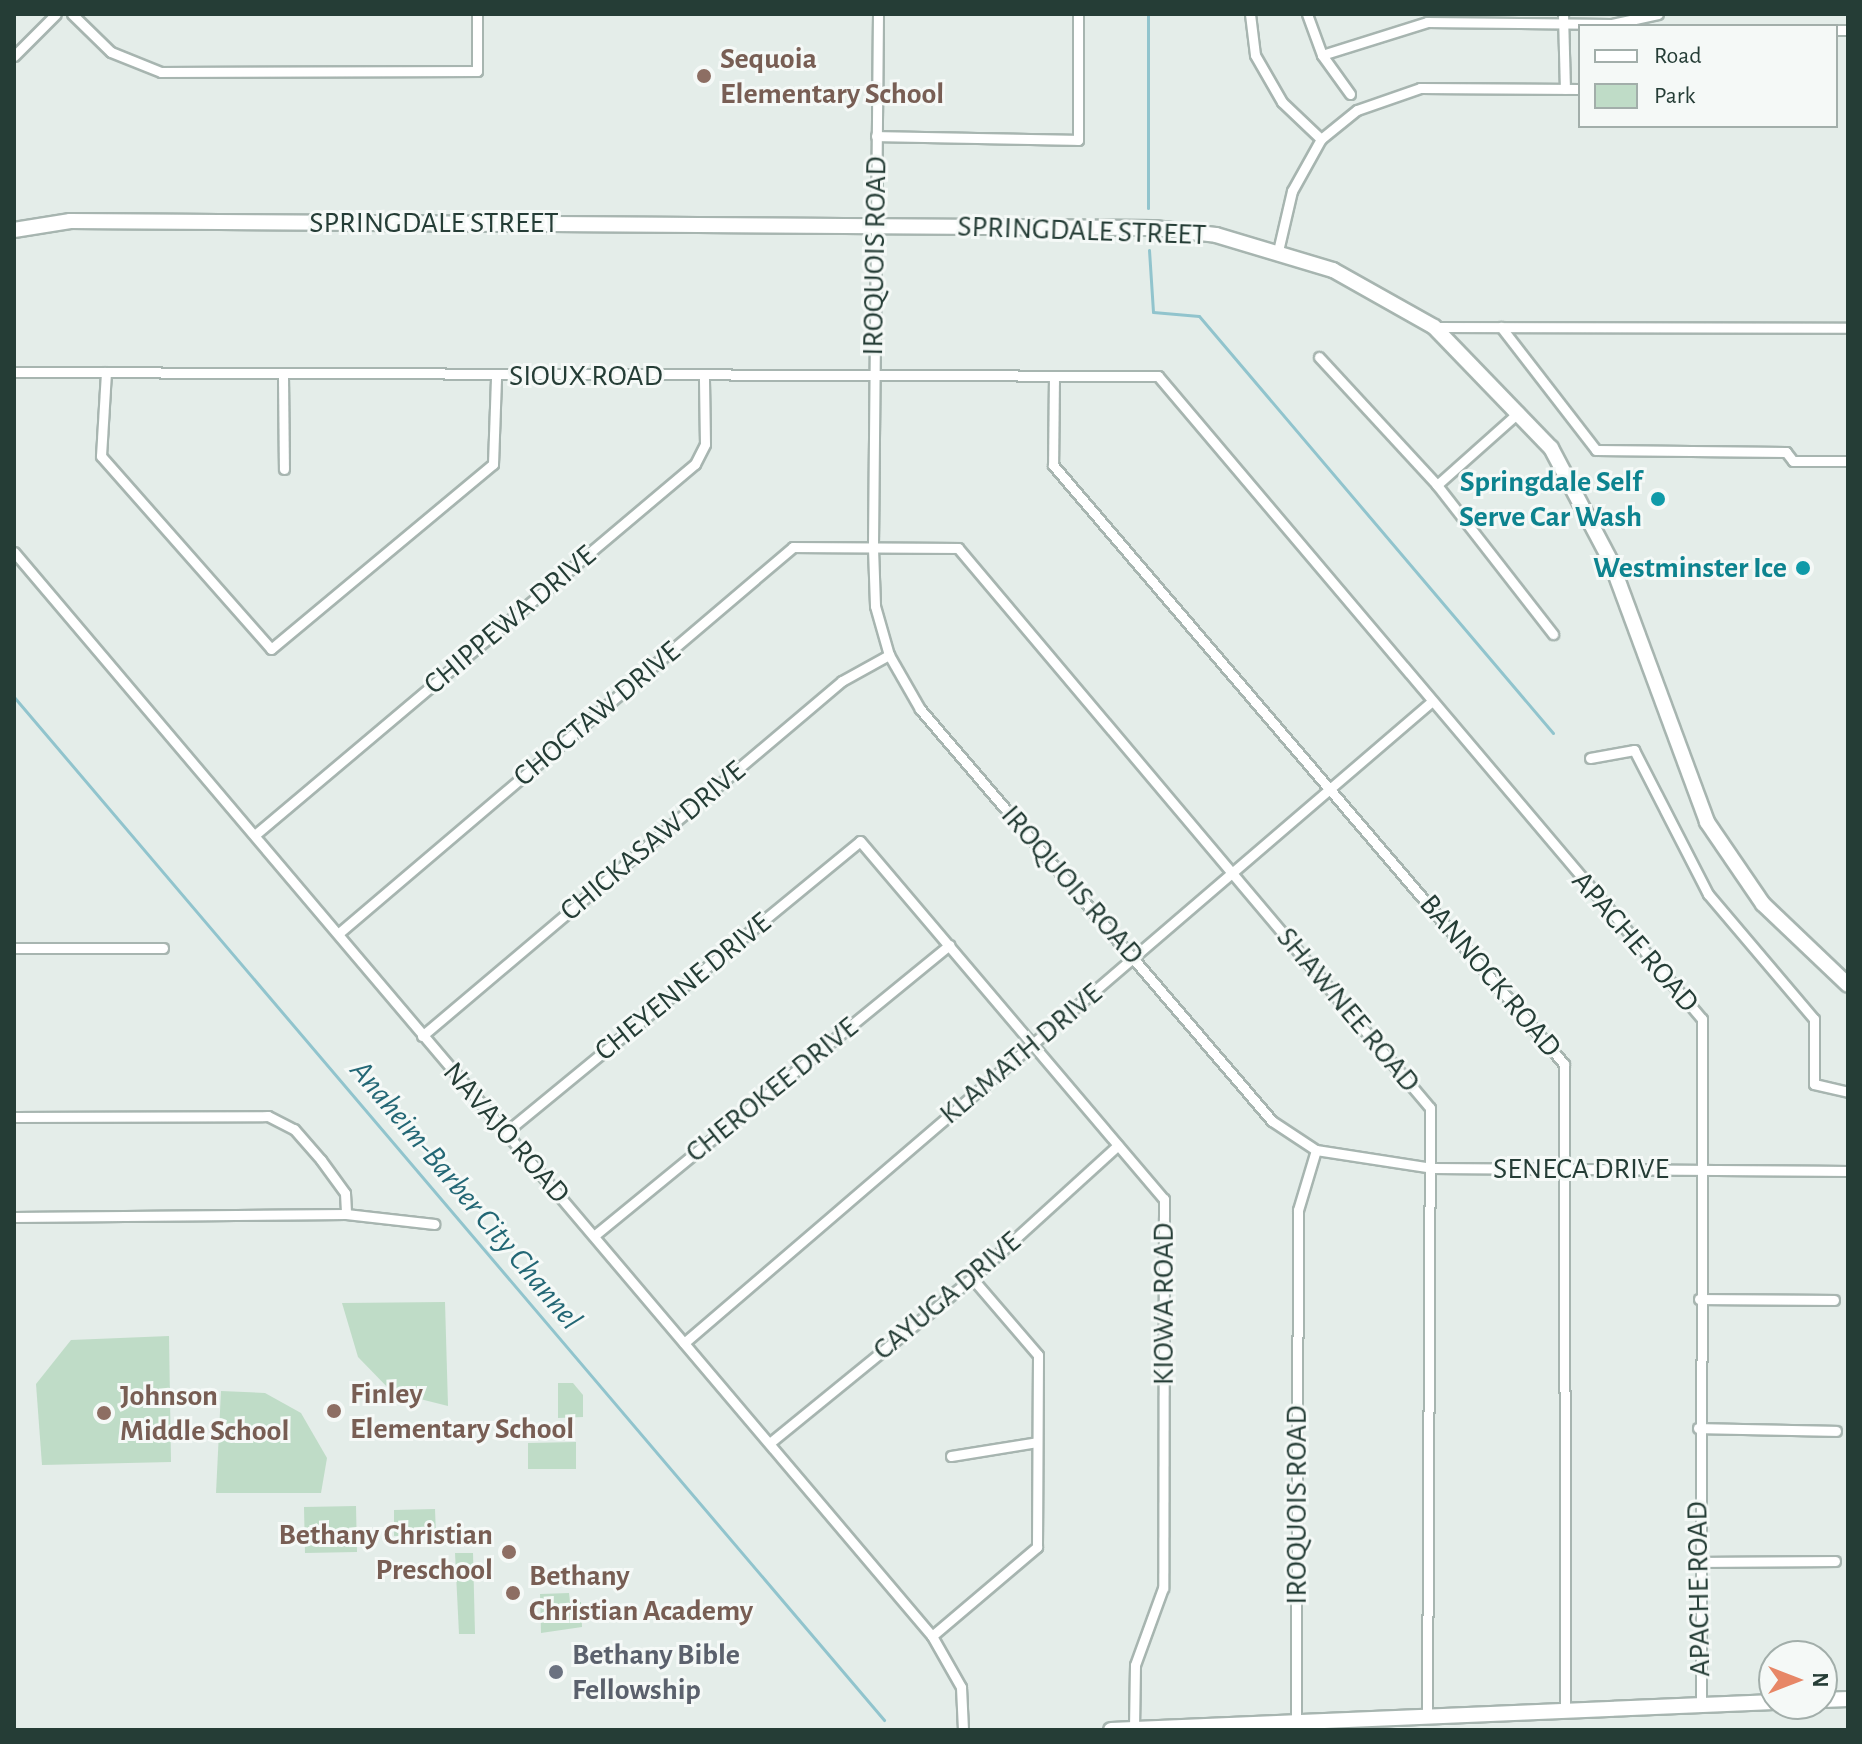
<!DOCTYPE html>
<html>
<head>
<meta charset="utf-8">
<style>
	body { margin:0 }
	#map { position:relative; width:1862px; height:1744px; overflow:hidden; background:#e4ede9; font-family:"Alegreya Sans",sans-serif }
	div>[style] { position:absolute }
	.green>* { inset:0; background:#bfdcc7 }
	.stream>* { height:3px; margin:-1.5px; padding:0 1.5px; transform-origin:1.5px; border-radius:1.5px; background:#91c4cd }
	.roads { filter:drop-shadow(2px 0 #a7b5b0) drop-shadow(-2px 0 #a7b5b0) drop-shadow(0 2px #a7b5b0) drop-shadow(0 -2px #a7b5b0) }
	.street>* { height:9px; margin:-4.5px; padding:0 4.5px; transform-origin:4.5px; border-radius:4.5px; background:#fff }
	.secondary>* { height:14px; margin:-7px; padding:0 7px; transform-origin:7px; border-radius:7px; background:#fff }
	.dots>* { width:22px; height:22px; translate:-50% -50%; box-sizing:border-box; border:4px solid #f5f9f7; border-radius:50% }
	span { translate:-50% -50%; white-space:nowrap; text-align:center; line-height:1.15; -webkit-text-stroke:6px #f5f9f7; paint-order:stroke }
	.education-label { font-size:30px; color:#785e54; font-weight:700 }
	.left { translate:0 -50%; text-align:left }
	.right { translate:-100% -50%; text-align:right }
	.street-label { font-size:30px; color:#253d36 }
	.culture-label { font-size:30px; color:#0d838f; font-weight:700 }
	.worship-label { font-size:30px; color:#5b616d; font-weight:700 }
	.water-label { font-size:32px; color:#236775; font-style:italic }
	.frame { position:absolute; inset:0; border:16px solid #253d36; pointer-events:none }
	.legend { position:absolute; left:1578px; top:24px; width:260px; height:104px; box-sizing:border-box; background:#f5f9f7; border:2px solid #a2aeaa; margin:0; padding:10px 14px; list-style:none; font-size:24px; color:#253d36 }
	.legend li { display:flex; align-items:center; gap:16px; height:40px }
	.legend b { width:40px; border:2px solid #a2aeaa }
	.north { position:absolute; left:1758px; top:1640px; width:80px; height:80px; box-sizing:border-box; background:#f5f9f7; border:2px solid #a2aeaa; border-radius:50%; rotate:90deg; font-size:22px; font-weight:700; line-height:32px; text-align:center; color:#253d36 }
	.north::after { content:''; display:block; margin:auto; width:28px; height:36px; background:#e78767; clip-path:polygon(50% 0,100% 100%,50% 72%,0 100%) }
</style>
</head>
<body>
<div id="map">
	<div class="green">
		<div style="clip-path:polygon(445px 1302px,448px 1406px,392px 1392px,358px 1357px,342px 1303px)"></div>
		<div style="clip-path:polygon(169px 1336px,171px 1462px,42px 1465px,36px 1384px,71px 1340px)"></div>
		<div style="clip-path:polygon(558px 1383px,573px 1383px,583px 1395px,583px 1417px,558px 1418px)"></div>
		<div style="clip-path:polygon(221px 1391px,265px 1393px,301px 1413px,327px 1458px,321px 1493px,216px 1493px)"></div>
		<div style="clip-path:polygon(576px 1442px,576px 1469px,528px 1469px,528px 1443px)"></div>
		<div style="clip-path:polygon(356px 1506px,357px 1552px,305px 1553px,304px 1507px)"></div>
		<div style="clip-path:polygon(435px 1509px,436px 1535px,394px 1536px,394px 1510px)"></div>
		<div style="clip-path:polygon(455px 1553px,473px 1553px,475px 1634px,459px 1634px)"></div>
		<div style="clip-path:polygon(569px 1593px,570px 1602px,581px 1602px,582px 1627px,541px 1633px,540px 1594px)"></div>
	</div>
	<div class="stream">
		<div style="left:1148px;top:208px;width:194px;rotate:-90deg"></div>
		<div style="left:1149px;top:250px;width:62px;rotate:86.3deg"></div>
		<div style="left:1153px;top:312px;width:46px;rotate:5deg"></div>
		<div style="left:1199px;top:316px;width:547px;rotate:49.67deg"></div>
		<div style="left:14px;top:697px;width:1343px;rotate:49.62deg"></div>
	</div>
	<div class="roads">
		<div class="street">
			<div style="left:72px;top:14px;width:54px;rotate:44.3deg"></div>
			<div style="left:111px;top:52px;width:54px;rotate:21.8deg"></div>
			<div style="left:161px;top:72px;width:316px;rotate:-0.2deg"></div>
			<div style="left:477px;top:71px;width:57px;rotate:-90deg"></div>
			<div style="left:878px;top:14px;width:534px;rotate:90.54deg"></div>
			<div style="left:873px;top:548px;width:58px;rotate:88deg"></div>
			<div style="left:875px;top:606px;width:51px;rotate:74.1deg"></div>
			<div style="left:889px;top:655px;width:62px;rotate:60.1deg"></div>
			<div style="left:920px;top:709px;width:542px;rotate:49.49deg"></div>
			<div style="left:1272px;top:1121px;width:53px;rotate:33.4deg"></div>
			<div style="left:1316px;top:1150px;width:63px;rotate:106.7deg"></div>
			<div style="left:1298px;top:1210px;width:512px;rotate:90.22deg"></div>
			<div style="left:1250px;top:14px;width:41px;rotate:83deg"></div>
			<div style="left:1255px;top:55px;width:54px;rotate:60.1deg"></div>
			<div style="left:1282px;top:102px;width:54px;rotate:43.5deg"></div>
			<div style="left:1307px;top:14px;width:44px;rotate:69.9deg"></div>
			<div style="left:1322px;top:55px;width:48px;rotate:54.3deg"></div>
			<div style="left:1563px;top:14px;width:75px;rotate:88.5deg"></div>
			<div style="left:1836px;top:30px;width:12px"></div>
			<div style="left:1322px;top:55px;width:110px;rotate:-17.4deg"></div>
			<div style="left:1427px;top:22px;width:185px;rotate:0.6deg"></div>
			<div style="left:1612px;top:24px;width:47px;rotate:-12.3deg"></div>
			<div style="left:14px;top:56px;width:59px;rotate:-45deg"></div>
			<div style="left:876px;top:136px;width:202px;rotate:1.1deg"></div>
			<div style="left:1078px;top:140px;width:126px;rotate:-90deg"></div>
			<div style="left:1278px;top:251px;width:62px;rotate:-76.9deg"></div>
			<div style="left:1292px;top:191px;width:60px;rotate:-60.9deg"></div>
			<div style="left:1321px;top:139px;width:46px;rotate:-38.9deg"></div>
			<div style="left:1357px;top:110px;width:67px;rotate:-19.2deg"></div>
			<div style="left:1420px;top:88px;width:160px;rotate:0.4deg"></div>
			<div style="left:1434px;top:327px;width:414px;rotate:0.1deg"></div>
			<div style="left:1501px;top:327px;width:155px;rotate:52.3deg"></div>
			<div style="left:1596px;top:450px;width:190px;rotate:0.6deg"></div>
			<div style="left:1786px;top:452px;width:11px;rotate:52deg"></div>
			<div style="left:1793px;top:461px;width:55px"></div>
			<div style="left:1319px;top:357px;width:174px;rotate:47.3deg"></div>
			<div style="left:1437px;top:485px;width:189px;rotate:52.1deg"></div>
			<div style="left:14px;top:372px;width:1144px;rotate:0.2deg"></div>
			<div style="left:1158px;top:376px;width:842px;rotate:49.77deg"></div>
			<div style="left:1702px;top:1019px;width:686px;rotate:90.08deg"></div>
			<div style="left:106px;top:372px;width:84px;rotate:93.4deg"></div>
			<div style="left:101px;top:456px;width:257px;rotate:48.6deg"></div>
			<div style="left:271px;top:649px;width:289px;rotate:-39.8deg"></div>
			<div style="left:493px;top:464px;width:88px;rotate:-88deg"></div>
			<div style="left:1054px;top:376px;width:89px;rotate:90.6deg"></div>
			<div style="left:1053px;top:465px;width:787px;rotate:49.53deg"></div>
			<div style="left:1564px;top:1064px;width:647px;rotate:89.91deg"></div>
			<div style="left:283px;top:377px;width:92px;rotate:89.4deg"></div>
			<div style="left:1437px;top:485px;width:110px;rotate:-41.7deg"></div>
			<div style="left:14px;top:552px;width:1420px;rotate:49.74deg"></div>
			<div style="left:932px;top:1636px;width:59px;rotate:60.4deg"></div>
			<div style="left:961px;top:1687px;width:43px;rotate:87.3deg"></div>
			<div style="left:1590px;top:758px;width:45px;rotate:-10.3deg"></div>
			<div style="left:1634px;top:750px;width:162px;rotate:62.8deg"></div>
			<div style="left:1708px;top:894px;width:164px;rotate:49.7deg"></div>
			<div style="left:1814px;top:1019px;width:65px;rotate:90deg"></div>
			<div style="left:1814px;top:1084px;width:35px;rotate:13deg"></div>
			<div style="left:256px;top:834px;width:574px;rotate:-40.13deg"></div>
			<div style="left:695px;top:464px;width:22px;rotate:-63deg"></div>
			<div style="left:705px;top:444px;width:67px;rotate:-90.9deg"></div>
			<div style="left:339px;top:933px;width:596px;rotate:-40.37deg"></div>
			<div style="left:793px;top:547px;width:165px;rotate:0.3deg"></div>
			<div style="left:958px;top:548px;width:732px;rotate:49.87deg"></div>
			<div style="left:1430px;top:1108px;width:609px;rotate:90.28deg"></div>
			<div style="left:14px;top:948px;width:149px"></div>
			<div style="left:422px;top:1036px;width:550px;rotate:-40.21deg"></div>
			<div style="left:842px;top:681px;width:54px;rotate:-29deg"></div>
			<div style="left:14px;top:1117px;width:254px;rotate:-0.2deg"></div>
			<div style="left:268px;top:1116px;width:29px;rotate:27deg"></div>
			<div style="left:294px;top:1129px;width:41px;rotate:48.9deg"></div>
			<div style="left:321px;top:1160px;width:41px;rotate:54deg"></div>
			<div style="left:345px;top:1193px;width:21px;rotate:87deg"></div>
			<div style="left:506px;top:1132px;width:458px;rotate:-39.4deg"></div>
			<div style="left:860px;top:841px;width:470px;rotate:49.7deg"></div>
			<div style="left:1164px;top:1199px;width:389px;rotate:90.1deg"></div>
			<div style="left:1163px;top:1588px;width:82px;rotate:110deg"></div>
			<div style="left:1135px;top:1665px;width:64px;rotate:90.9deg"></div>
			<div style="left:1316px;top:1150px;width:117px;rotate:8.8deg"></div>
			<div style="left:1432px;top:1168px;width:416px;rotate:0.4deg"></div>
			<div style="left:14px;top:1217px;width:332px;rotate:-0.5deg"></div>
			<div style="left:346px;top:1214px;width:89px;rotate:6.5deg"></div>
			<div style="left:595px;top:1235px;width:458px;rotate:-39.3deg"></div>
			<div style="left:1699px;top:1299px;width:135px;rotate:0.4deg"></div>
			<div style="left:684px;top:1343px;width:983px;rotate:-40.63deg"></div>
			<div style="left:1698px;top:1428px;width:138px;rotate:1.2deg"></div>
			<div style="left:771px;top:1442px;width:259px;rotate:-39.2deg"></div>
			<div style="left:972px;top:1278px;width:197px;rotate:-42.3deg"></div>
			<div style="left:951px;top:1456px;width:87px;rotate:-9.2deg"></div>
			<div style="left:1698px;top:1562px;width:137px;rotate:-0.4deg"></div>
			<div style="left:932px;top:1636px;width:138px;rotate:-40.3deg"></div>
			<div style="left:1037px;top:1547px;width:192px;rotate:-89.7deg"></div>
			<div style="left:1038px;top:1355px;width:101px;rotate:-130.6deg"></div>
		</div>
		<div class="secondary">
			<div style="left:14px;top:230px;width:57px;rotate:-9.1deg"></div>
			<div style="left:70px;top:221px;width:1084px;rotate:0.37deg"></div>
			<div style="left:1154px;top:228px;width:62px;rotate:6.4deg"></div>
			<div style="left:1216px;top:235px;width:122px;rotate:16.7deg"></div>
			<div style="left:1333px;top:270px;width:116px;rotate:29.4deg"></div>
			<div style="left:1434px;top:327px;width:168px;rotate:46deg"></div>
			<div style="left:1551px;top:448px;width:129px;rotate:62.2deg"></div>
			<div style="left:1611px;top:562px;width:277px;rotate:69.7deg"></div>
			<div style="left:1707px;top:822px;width:99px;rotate:55.7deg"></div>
			<div style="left:1763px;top:904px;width:117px;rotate:43.6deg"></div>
			<div style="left:1822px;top:1700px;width:26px;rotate:-2deg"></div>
			<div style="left:1111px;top:1730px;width:664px;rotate:-2.42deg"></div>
		</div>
	</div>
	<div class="dots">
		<div style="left:704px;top:76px;background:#8d6e63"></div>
		<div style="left:1658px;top:499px;background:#0f9aa8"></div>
		<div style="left:1803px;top:568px;background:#0f9aa8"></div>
		<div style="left:334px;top:1411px;background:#8d6e63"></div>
		<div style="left:104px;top:1413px;background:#8d6e63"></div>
		<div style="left:509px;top:1552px;background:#8d6e63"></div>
		<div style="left:513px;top:1593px;background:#8d6e63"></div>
		<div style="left:556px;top:1672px;background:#6b7280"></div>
	</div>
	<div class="education-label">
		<span class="left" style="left:720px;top:76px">Sequoia<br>Elementary School</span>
		<span class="left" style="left:350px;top:1411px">Finley<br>Elementary School</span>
		<span class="left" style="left:120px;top:1413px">Johnson<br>Middle School</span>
		<span class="right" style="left:493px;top:1552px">Bethany Christian<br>Preschool</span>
		<span class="left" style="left:529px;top:1593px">Bethany<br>Christian Academy</span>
	</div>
	<div class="street-label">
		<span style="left:434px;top:223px">SPRINGDALE STREET</span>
		<span style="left:1082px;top:231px;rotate:2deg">SPRINGDALE STREET</span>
		<span style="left:875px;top:256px;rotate:-89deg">IROQUOIS ROAD</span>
		<span style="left:586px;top:376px">SIOUX ROAD</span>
		<span style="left:510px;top:620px;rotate:-40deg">CHIPPEWA DRIVE</span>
		<span style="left:597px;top:714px;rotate:-40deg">CHOCTAW DRIVE</span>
		<span style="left:653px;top:841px;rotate:-40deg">CHICKASAW DRIVE</span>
		<span style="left:1072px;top:885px;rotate:49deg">IROQUOIS ROAD</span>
		<span style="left:1635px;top:942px;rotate:49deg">APACHE ROAD</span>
		<span style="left:1490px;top:976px;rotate:50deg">BANNOCK ROAD</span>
		<span style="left:683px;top:987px;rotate:-39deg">CHEYENNE DRIVE</span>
		<span style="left:1348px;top:1010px;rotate:50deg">SHAWNEE ROAD</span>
		<span style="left:1021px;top:1054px;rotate:-40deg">KLAMATH DRIVE</span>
		<span style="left:772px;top:1090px;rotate:-39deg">CHEROKEE DRIVE</span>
		<span style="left:506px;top:1133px;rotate:49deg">NAVAJO ROAD</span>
		<span style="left:1581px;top:1169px">SENECA DRIVE</span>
		<span style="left:947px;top:1296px;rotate:-40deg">CAYUGA DRIVE</span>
		<span style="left:1164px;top:1304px;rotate:-90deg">KIOWA ROAD</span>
		<span style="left:1297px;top:1505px;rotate:-90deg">IROQUOIS ROAD</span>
		<span style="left:1699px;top:1589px;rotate:-91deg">APACHE ROAD</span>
	</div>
	<div class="culture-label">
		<span class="right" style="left:1642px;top:499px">Springdale Self<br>Serve Car Wash</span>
		<span class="right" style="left:1787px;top:568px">Westminster Ice</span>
	</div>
	<div class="worship-label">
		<span class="left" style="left:572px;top:1672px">Bethany Bible<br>Fellowship</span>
	</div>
	<div class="water-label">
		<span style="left:466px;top:1195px;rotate:50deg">Anaheim-Barber City Channel</span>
	</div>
	<div class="frame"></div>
	<ul class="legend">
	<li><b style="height:10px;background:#fff"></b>Road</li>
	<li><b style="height:22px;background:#bfdcc7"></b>Park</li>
	</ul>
	<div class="north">N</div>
</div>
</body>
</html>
